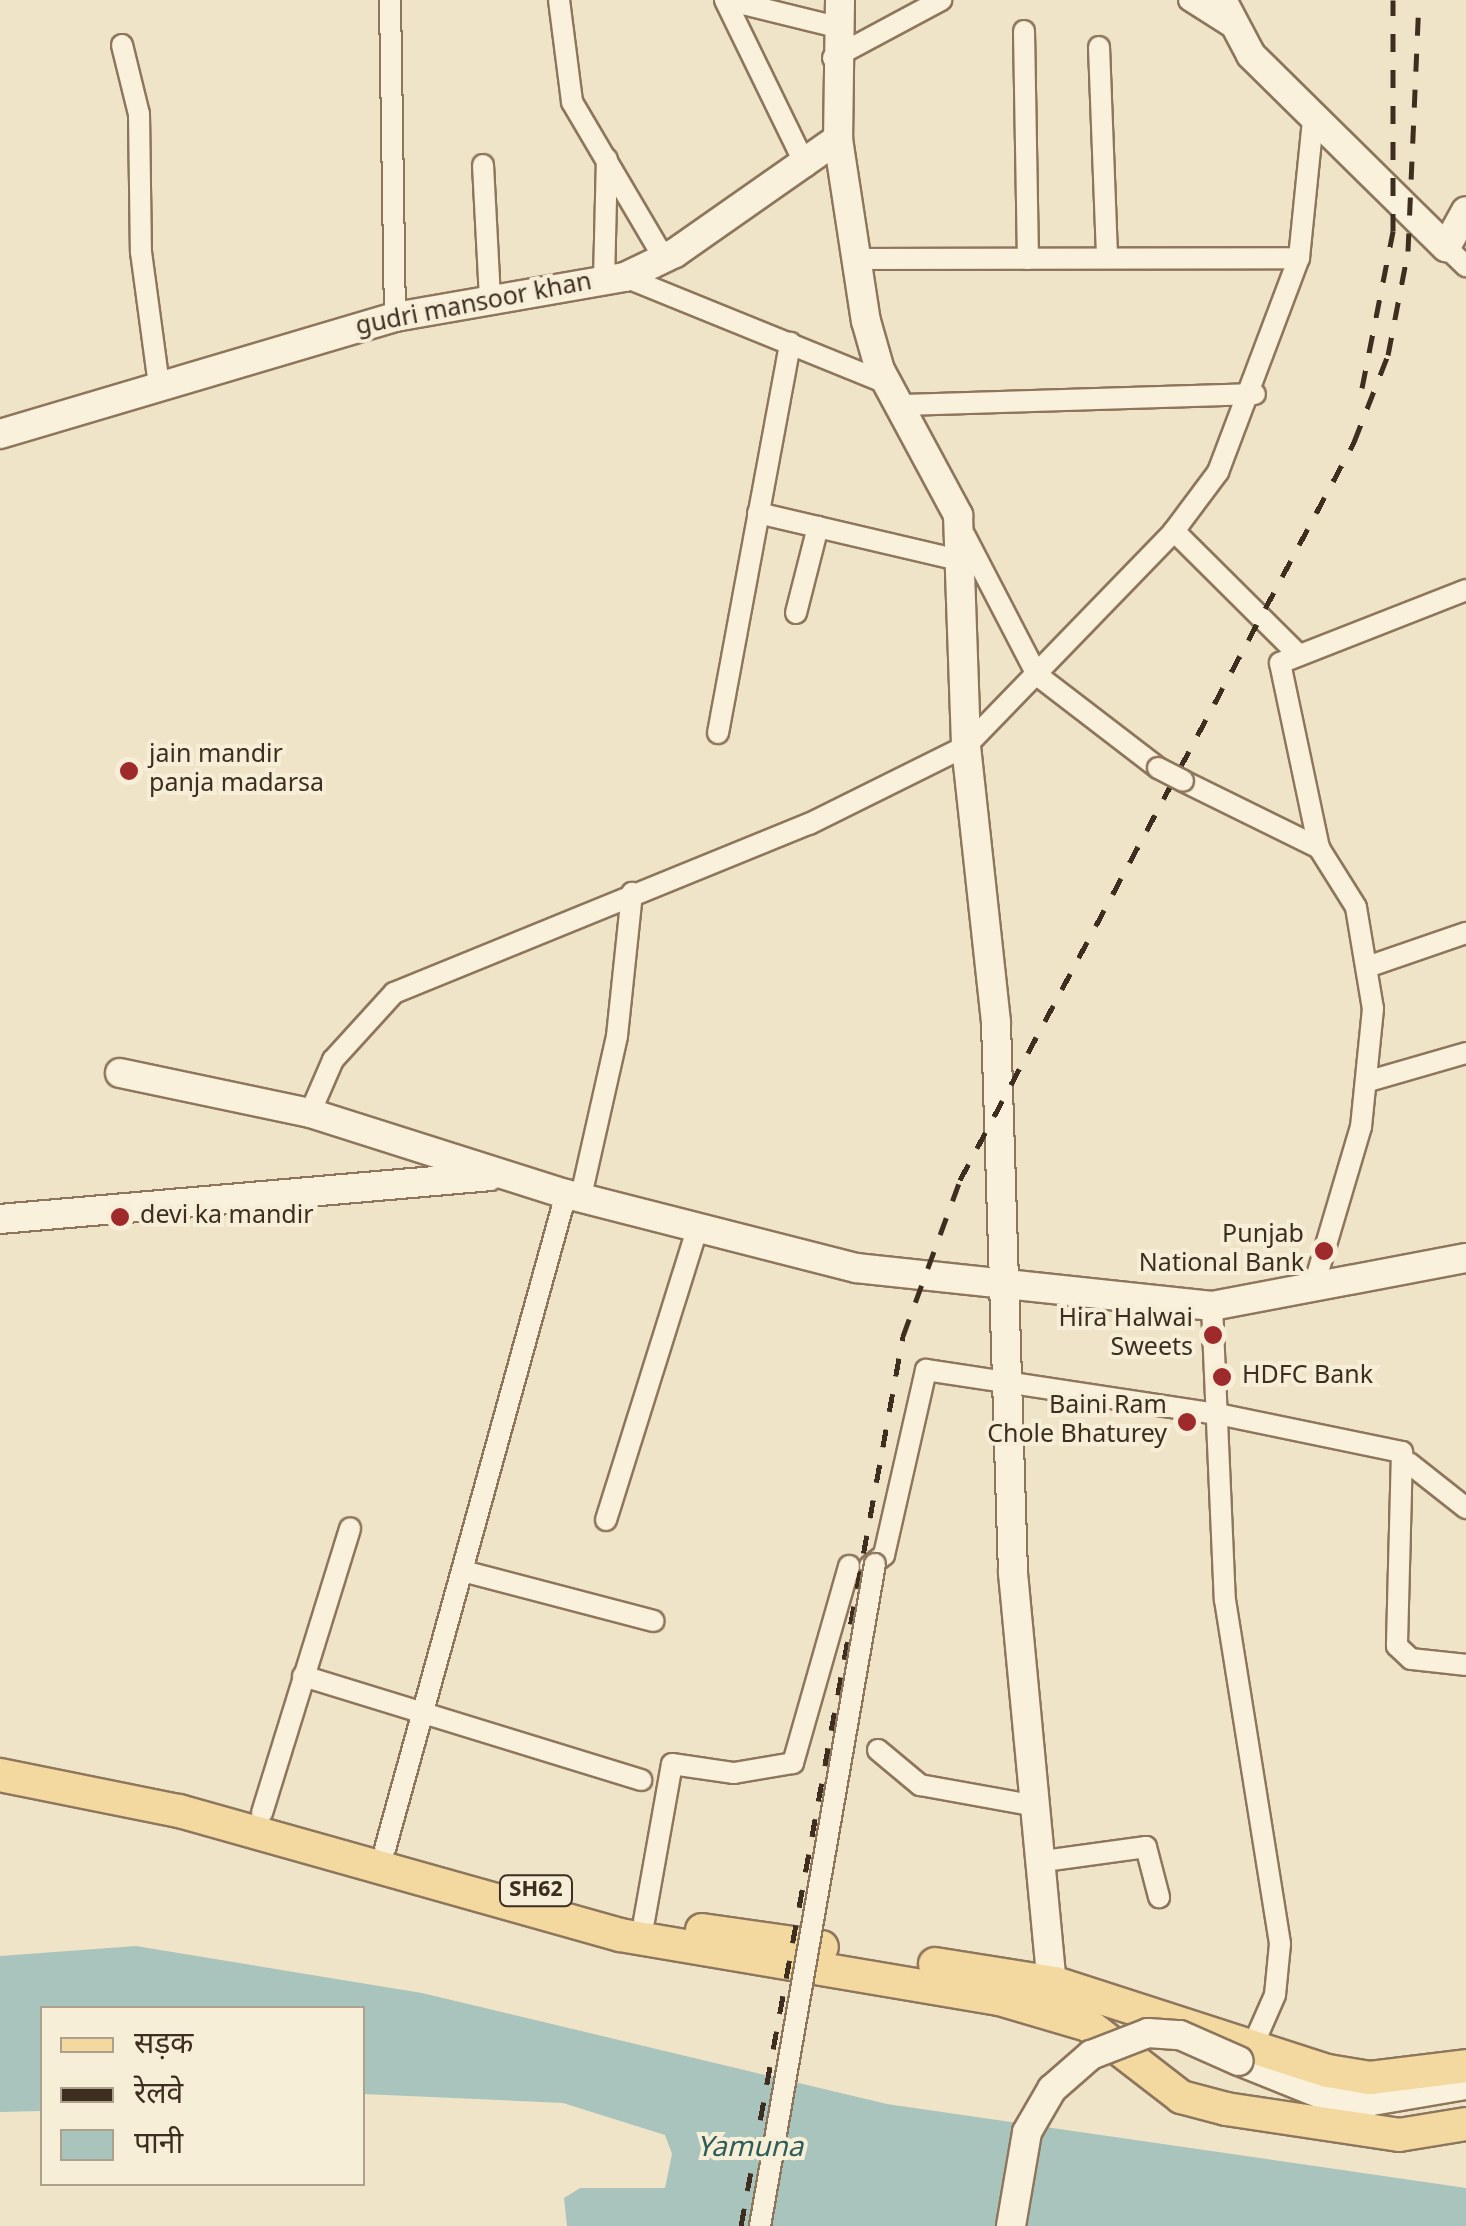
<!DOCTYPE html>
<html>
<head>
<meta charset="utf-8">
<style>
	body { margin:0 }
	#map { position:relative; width:1466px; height:2226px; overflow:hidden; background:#f0e4c8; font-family:Georgia,"Noto Sans Devanagari",serif }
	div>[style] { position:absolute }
	.water>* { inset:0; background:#a9c4bc }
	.roads { filter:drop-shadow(2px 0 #8d765c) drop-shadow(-2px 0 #8d765c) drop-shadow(0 2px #8d765c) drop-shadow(0 -2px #8d765c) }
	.street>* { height:20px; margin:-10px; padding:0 10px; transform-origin:10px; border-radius:10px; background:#faf1dc }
	.secondary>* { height:28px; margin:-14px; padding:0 14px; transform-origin:14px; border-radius:14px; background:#faf1dc }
	.primary>* { height:32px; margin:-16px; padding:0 16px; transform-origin:16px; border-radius:16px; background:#f3d9a0 }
	.rail>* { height:5px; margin-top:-2.5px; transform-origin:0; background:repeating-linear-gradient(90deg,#3d2e20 0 18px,transparent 0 36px) }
	.bridges { filter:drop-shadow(2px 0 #8d765c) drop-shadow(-2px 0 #8d765c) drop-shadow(0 2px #8d765c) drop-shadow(0 -2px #8d765c) }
	.street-bridge>* { height:20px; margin:-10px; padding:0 10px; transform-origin:10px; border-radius:10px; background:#faf1dc }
	.secondary-bridge>* { height:28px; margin:-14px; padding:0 14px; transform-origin:14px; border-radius:14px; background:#faf1dc }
	.dots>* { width:28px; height:28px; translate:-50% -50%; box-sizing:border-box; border:5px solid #f7eed8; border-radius:50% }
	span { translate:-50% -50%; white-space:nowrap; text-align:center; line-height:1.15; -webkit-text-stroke:8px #f7eed8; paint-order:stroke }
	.shield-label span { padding:2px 8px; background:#f7eed8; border:2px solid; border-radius:8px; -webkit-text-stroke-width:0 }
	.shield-label { font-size:22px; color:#3d2e20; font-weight:700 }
	.street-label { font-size:25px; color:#3d2e20 }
	.poi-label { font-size:25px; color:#3d2e20 }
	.left { translate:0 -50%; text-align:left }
	.right { translate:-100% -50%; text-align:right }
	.water-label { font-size:28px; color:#2f5d5a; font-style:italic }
	.legend { position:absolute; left:40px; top:2006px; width:325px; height:180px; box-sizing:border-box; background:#f7eed8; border:2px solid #ada18e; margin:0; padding:12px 18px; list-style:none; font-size:30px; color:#3d2e20 }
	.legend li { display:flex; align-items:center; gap:20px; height:50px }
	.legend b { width:50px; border:2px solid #ada18e }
</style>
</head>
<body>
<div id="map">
	<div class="water">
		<div style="clip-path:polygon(136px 1946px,422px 1993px,887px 2104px,1466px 2188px,1466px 2226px,567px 2226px,564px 2198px,580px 2188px,665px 2188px,672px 2154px,665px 2135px,563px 2103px,363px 2094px,362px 2008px,42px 2008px,42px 2111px,0 2112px,0 1956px)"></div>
	</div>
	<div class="roads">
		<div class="street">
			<div style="left:390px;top:0;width:317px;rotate:89.1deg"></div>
			<div style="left:559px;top:0;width:103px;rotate:82.7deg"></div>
			<div style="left:572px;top:102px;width:181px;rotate:59.5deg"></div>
			<div style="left:725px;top:0;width:185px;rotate:64deg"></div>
			<div style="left:727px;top:0;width:113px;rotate:13.8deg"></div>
			<div style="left:1189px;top:0;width:49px;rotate:32.4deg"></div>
			<div style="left:1024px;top:31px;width:228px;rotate:89deg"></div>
			<div style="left:122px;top:45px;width:71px;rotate:76.2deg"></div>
			<div style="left:139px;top:114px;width:138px;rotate:89.2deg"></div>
			<div style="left:141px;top:252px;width:134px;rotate:82.3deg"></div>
			<div style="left:1099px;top:47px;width:211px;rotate:87.8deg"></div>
			<div style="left:833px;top:58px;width:123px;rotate:-28.2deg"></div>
			<div style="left:483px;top:165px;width:133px;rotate:87deg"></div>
			<div style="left:1446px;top:247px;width:28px;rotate:44deg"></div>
			<div style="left:854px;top:259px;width:445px;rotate:-0.1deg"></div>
			<div style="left:625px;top:277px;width:287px;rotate:22.1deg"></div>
			<div style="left:604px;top:280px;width:121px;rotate:-88.6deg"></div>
			<div style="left:906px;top:405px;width:349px;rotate:-1.8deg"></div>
			<div style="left:758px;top:513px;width:206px;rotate:13.2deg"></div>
			<div style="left:1174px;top:531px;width:170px;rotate:44.8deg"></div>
			<div style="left:965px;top:536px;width:157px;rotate:62.6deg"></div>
			<div style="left:1037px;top:675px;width:153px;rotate:37.5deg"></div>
			<div style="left:796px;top:613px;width:89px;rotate:-75.7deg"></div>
			<div style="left:718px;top:733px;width:397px;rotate:-79.5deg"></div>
			<div style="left:1183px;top:781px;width:152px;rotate:26.2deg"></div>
			<div style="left:1370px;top:966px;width:102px;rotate:-19deg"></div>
			<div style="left:1369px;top:1081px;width:101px;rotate:-16.1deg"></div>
			<div style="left:310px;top:1113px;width:58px;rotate:-66.5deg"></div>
			<div style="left:333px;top:1060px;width:91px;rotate:-47.7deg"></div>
			<div style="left:394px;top:993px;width:448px;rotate:-22.2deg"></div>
			<div style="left:809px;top:824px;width:175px;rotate:-26.4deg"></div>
			<div style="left:966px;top:746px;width:299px;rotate:-45.9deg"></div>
			<div style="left:1174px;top:531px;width:74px;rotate:-53.3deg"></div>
			<div style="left:1218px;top:472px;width:229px;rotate:-69.3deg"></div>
			<div style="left:1299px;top:258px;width:138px;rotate:-84.2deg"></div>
			<div style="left:581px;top:1196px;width:164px;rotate:-77.3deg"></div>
			<div style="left:617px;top:1036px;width:144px;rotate:-84deg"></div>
			<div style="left:1315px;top:1282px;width:162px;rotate:-73.5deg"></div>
			<div style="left:1361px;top:1127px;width:119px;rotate:-84.2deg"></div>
			<div style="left:1373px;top:1009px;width:103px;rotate:-99.5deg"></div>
			<div style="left:1356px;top:907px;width:70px;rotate:-122.1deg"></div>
			<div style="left:1319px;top:848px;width:189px;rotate:-101.9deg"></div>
			<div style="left:1280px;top:663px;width:200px;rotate:-21.4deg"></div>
			<div style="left:1212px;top:1306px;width:294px;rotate:87.5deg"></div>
			<div style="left:1225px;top:1600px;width:348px;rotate:80.9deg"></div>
			<div style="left:1280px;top:1944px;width:51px;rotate:95.6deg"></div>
			<div style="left:1275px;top:1995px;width:55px;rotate:113.7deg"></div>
			<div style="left:1409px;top:1463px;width:73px;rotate:38.3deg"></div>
			<div style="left:606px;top:1520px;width:308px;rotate:-72.6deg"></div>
			<div style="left:870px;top:1566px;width:18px;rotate:-38deg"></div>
			<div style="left:884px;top:1555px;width:190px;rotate:-77.2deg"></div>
			<div style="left:926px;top:1370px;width:295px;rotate:8.6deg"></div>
			<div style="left:1218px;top:1414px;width:188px;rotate:11.7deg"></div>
			<div style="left:1402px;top:1452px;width:194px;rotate:91.5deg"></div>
			<div style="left:1397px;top:1646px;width:19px;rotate:43deg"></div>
			<div style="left:1411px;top:1659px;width:55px;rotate:6.2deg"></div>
			<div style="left:463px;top:1571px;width:197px;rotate:14.7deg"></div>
			<div style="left:303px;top:1676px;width:354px;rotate:17.1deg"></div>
			<div style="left:878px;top:1750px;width:55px;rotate:39.8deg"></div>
			<div style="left:920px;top:1785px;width:119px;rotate:10.2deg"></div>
			<div style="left:262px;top:1813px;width:298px;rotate:-72.8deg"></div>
			<div style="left:385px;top:1849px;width:680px;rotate:-74.55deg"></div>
			<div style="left:1044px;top:1861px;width:103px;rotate:-7.8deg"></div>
			<div style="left:1146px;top:1847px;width:52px;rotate:75.4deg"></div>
			<div style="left:644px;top:1921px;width:159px;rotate:-79.9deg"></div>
			<div style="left:672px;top:1764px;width:63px;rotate:8.3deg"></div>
			<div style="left:734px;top:1773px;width:60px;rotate:-9.6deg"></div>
			<div style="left:793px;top:1763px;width:205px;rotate:-74.1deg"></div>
		</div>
		<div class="secondary">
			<div style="left:840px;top:0;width:139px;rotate:90.8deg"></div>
			<div style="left:838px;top:139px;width:184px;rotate:81.3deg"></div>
			<div style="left:866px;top:321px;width:51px;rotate:74.1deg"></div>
			<div style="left:880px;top:370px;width:165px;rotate:61.7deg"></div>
			<div style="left:958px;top:515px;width:231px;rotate:88deg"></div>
			<div style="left:966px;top:746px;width:279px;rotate:83.8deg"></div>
			<div style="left:996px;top:1023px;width:550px;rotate:88.23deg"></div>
			<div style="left:1013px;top:1573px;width:432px;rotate:84.6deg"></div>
			<div style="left:1222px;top:0;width:62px;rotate:62.2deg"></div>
			<div style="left:1251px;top:55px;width:274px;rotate:44.6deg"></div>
			<div style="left:1446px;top:247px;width:41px;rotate:-60.9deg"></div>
			<div style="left:0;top:434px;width:412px;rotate:-16.5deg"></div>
			<div style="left:395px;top:317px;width:233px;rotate:-9.9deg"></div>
			<div style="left:625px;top:277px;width:55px;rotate:-25.6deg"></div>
			<div style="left:675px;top:253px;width:199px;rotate:-35deg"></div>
			<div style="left:120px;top:1073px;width:194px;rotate:11.9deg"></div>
			<div style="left:310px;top:1113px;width:269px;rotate:17.6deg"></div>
			<div style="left:566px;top:1194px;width:299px;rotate:14.3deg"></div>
			<div style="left:856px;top:1268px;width:358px;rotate:6.1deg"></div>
			<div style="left:1212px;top:1306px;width:258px;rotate:-10.7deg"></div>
			<div style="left:0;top:1219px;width:491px;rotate:-5deg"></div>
			<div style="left:1239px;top:2061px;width:99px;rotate:21.9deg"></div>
			<div style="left:1331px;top:2098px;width:41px;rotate:4.2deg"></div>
			<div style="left:1372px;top:2101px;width:95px;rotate:-9.7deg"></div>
		</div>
		<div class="primary">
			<div style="left:0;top:1775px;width:183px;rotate:11.4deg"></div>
			<div style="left:179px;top:1811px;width:458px;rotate:15.7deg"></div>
			<div style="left:620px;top:1935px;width:384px;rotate:9.6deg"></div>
			<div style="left:999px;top:1999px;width:93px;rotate:16.3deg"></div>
			<div style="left:1088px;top:2025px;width:118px;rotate:37.7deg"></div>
			<div style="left:1181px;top:2097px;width:47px;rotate:14.9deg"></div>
			<div style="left:1226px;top:2109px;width:175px;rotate:8.5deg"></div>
			<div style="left:1399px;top:2135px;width:68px;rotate:-9.3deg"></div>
			<div style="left:702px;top:1930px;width:121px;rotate:8.1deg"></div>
			<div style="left:935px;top:1964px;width:121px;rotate:9deg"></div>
			<div style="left:1055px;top:1983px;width:287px;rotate:17.9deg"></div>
			<div style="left:1328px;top:2071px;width:43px;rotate:9.5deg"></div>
			<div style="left:1370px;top:2078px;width:97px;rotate:-7.1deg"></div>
		</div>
	</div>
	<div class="rail">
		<div style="left:1362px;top:388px;width:160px;rotate:-78.8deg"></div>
		<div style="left:1393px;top:231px;width:231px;rotate:-90deg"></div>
		<div style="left:741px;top:2226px;width:905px;rotate:-79.68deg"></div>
		<div style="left:903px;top:1336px;width:166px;rotate:-69.9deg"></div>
		<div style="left:960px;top:1180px;width:837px;rotate:-61.9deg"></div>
		<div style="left:1354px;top:442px;width:93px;rotate:-68.7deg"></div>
		<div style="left:1388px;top:355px;width:106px;rotate:-79.1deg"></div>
		<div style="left:1408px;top:251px;width:251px;rotate:-87.5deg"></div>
	</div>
	<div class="bridges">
		<div class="street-bridge">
			<div style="left:1158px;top:768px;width:28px;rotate:27deg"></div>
			<div style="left:760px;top:2226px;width:672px;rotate:-80.15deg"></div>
		</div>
		<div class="secondary-bridge">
			<div style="left:1011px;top:2226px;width:95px;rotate:-80.3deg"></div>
			<div style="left:1027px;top:2132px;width:50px;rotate:-59.8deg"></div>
			<div style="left:1052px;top:2089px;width:52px;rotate:-41.1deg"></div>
			<div style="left:1091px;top:2055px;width:61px;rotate:-21.1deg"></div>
			<div style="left:1148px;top:2033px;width:32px;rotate:4deg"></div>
			<div style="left:1180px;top:2035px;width:64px;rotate:23.8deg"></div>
		</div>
	</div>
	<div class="dots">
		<div style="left:129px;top:771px;background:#9e2a2b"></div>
		<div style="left:120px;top:1217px;background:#9e2a2b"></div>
		<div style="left:1324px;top:1251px;background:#9e2a2b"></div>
		<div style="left:1213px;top:1335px;background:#9e2a2b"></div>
		<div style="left:1222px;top:1377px;background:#9e2a2b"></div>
		<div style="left:1187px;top:1422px;background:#9e2a2b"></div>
	</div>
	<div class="shield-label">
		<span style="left:536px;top:1891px">SH62</span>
	</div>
	<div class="street-label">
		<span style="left:474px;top:306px;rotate:-11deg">gudri mansoor khan</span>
	</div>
	<div class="poi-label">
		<span class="left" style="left:149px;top:771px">jain mandir<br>panja madarsa</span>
		<span class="left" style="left:140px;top:1217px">devi ka mandir</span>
		<span class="right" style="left:1304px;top:1251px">Punjab<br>National Bank</span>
		<span class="right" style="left:1193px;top:1335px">Hira Halwai<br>Sweets</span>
		<span class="left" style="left:1242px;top:1377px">HDFC Bank</span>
		<span class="right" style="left:1167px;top:1422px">Baini Ram<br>Chole Bhaturey</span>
	</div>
	<div class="water-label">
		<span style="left:750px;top:2149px">Yamuna</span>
	</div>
	<ul class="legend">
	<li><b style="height:12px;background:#f3d9a0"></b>सड़क</li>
	<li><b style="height:12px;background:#3d2e20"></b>रेलवे</li>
	<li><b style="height:28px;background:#a9c4bc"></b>पानी</li>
	</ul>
</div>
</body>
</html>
